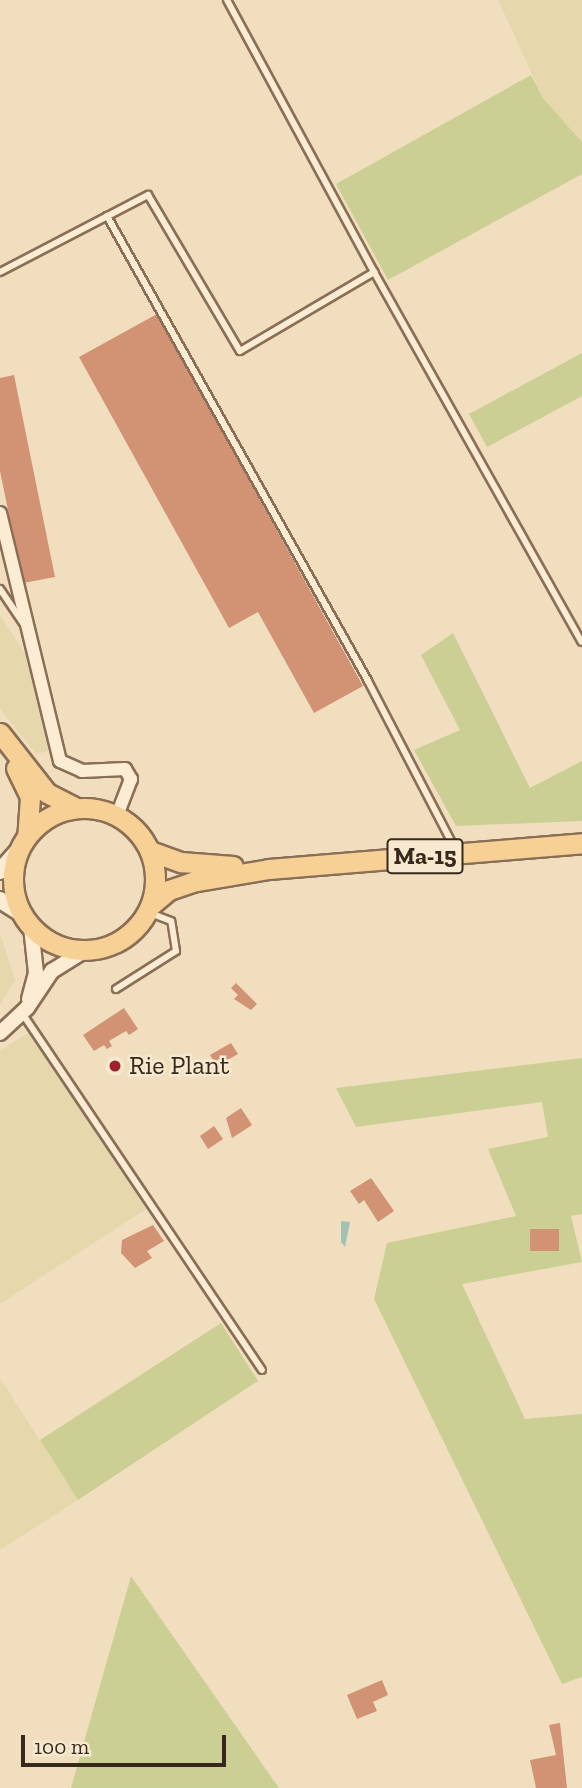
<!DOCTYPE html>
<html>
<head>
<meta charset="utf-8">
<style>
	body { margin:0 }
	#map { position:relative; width:582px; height:1788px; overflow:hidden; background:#f0debf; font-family:"Zilla Slab",serif }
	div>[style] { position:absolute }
	.farmland>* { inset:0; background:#e6d8ac }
	.green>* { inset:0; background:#cccf93 }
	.water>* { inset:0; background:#a2c2b6 }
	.building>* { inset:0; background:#d19373 }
	.roads { filter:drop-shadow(2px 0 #8a6e56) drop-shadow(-2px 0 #8a6e56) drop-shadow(0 2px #8a6e56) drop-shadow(0 -2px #8a6e56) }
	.service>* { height:6px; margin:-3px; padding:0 3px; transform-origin:3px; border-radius:3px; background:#fbecd3 }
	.minor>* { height:12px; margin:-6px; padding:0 6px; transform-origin:6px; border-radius:6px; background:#fbecd3 }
	.tertiary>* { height:14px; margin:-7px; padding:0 7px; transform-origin:7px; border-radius:7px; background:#fbecd3 }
	.secondary>* { height:16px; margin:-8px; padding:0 8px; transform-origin:8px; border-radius:8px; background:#fbecd3 }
	.primary>* { height:19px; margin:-9.5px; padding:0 9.5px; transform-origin:9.5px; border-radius:9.5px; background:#f6d094 }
	.primary>.ring { margin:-9.5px; padding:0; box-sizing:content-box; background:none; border:19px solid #f6d094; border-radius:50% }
	.dots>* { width:19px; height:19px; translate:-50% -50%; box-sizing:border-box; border:4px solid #f7e9cf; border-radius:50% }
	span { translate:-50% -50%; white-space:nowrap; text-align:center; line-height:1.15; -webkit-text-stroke:5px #f7e9cf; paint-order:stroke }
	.shield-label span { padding:2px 5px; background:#f7e9cf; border:2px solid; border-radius:5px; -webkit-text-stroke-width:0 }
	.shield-label { font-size:24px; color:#38281c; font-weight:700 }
	.poi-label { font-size:26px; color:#38281c }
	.left { translate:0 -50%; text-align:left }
	.scale { position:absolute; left:21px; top:1735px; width:205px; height:32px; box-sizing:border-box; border:4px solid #38281c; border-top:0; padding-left:9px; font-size:21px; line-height:24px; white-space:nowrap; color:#38281c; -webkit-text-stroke:5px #f7e9cf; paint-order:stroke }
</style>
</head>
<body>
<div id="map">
	<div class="farmland">
		<div style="clip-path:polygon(498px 0,582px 0,582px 142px,543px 98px)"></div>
		<div style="clip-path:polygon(0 615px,28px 658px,49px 751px,36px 754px,0 709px)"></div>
		<div style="clip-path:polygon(0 933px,15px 980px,0 1005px)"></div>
		<div style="clip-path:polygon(29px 1032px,146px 1209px,0 1304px,0 1051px)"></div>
		<div style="clip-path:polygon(0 1378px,78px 1500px,0 1550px)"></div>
	</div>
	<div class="green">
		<div style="clip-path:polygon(531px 75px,543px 98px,582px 142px,582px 174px,388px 280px,336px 184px)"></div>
		<div style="clip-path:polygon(582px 353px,582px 396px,487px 447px,469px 414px)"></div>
		<div style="clip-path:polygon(453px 633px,530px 788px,582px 761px,582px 821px,456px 826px,414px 750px,460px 730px,421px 655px)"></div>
		<div style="clip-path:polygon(582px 1058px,582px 1214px,571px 1216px,582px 1262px,462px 1284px,525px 1419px,582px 1414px,582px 1677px,562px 1684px,374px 1299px,387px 1243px,516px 1216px,488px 1149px,548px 1137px,542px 1102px,356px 1127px,336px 1088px)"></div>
		<div style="clip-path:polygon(221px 1323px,258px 1381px,78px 1500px,40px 1440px)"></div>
		<div style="clip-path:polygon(131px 1576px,279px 1788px,71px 1788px)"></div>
	</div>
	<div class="water">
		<div style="clip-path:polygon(341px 1221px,350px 1222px,345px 1247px,341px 1242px)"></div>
	</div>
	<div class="building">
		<div style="clip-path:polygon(157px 314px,363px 686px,314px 713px,258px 612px,229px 628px,79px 357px)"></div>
		<div style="clip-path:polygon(14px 375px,55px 577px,23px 583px,0 471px,0 378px)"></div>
		<div style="clip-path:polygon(236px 983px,257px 1004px,251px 1010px,234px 999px,238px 995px,231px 988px)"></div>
		<div style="clip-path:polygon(124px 1008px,138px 1029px,129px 1035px,126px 1031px,109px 1041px,112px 1046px,107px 1049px,104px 1045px,94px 1051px,83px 1035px)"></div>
		<div style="clip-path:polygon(231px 1043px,238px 1054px,217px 1066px,210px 1055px)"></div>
		<div style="clip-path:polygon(241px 1108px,252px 1125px,232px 1138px,226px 1118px)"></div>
		<div style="clip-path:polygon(214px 1126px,223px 1139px,208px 1149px,200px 1136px)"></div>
		<div style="clip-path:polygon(371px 1178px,394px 1211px,378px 1222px,364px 1200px,359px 1204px,350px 1191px)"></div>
		<div style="clip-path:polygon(153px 1225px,164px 1241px,147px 1251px,152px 1258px,135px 1268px,121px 1253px,122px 1240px)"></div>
		<div style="clip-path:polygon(530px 1229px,559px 1229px,559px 1251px,530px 1251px)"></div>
		<div style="clip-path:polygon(382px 1680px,388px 1695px,373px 1702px,377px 1711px,357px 1719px,347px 1695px)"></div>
		<div style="clip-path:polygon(560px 1723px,567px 1788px,536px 1788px,530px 1760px,556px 1755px,549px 1725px)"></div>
	</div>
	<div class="roads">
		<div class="service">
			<div style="left:227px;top:0;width:309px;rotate:61.6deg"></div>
			<div style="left:107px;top:216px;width:533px;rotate:60.69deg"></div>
			<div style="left:368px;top:681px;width:189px;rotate:62.6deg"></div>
			<div style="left:0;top:272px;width:167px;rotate:-27.5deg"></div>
			<div style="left:148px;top:195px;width:181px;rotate:59.5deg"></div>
			<div style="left:240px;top:351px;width:156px;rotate:-30.5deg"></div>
			<div style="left:374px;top:272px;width:424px;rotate:60.7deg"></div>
			<div style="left:0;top:589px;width:41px;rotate:55.9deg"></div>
			<div style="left:116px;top:989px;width:71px;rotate:-32.3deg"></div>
			<div style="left:176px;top:951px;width:30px;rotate:-99deg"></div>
			<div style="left:171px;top:921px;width:26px;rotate:-159deg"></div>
			<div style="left:22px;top:1013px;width:430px;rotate:56.1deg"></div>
		</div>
		<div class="minor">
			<div style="left:0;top:513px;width:255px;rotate:76.4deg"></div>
			<div style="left:60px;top:761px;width:24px;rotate:24deg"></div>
			<div style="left:82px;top:771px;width:43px;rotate:-2.7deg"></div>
			<div style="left:125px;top:769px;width:12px;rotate:59deg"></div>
			<div style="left:131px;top:779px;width:40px;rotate:111deg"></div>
		</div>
		<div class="tertiary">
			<div style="left:29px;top:999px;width:27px;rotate:-75deg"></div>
			<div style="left:36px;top:973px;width:46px;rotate:-96.2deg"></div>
			<div style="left:0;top:1033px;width:37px;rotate:-43deg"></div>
			<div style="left:27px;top:1008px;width:45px;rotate:-56deg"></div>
			<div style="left:52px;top:971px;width:40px;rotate:-32deg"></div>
		</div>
		<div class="secondary">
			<div style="left:0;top:871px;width:28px;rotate:-48deg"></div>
			<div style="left:0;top:900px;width:25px;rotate:32deg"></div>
		</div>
		<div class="primary">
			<div style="left:0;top:733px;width:76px;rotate:51.9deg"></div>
			<div style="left:47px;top:793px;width:33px;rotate:27deg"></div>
			<div style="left:16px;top:768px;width:32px;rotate:64deg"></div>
			<div style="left:30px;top:797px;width:39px;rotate:94deg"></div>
			<div class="ring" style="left:13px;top:808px;width:123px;height:123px"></div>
			<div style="left:150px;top:851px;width:33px;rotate:20deg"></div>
			<div style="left:181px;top:862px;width:52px;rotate:4.4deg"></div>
			<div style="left:151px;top:905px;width:23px;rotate:-40deg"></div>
			<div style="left:169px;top:890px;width:24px;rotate:-19deg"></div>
			<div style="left:192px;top:882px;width:78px;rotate:-9.6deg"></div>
			<div style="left:269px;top:869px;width:314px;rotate:-4.7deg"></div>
		</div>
	</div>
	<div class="dots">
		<div style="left:115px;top:1066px;background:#9c232d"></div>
	</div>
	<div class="shield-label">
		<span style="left:425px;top:856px">Ma-15</span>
	</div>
	<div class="poi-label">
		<span class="left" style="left:129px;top:1066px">Rie Plant</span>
	</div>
	<div class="scale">100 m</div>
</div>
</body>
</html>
